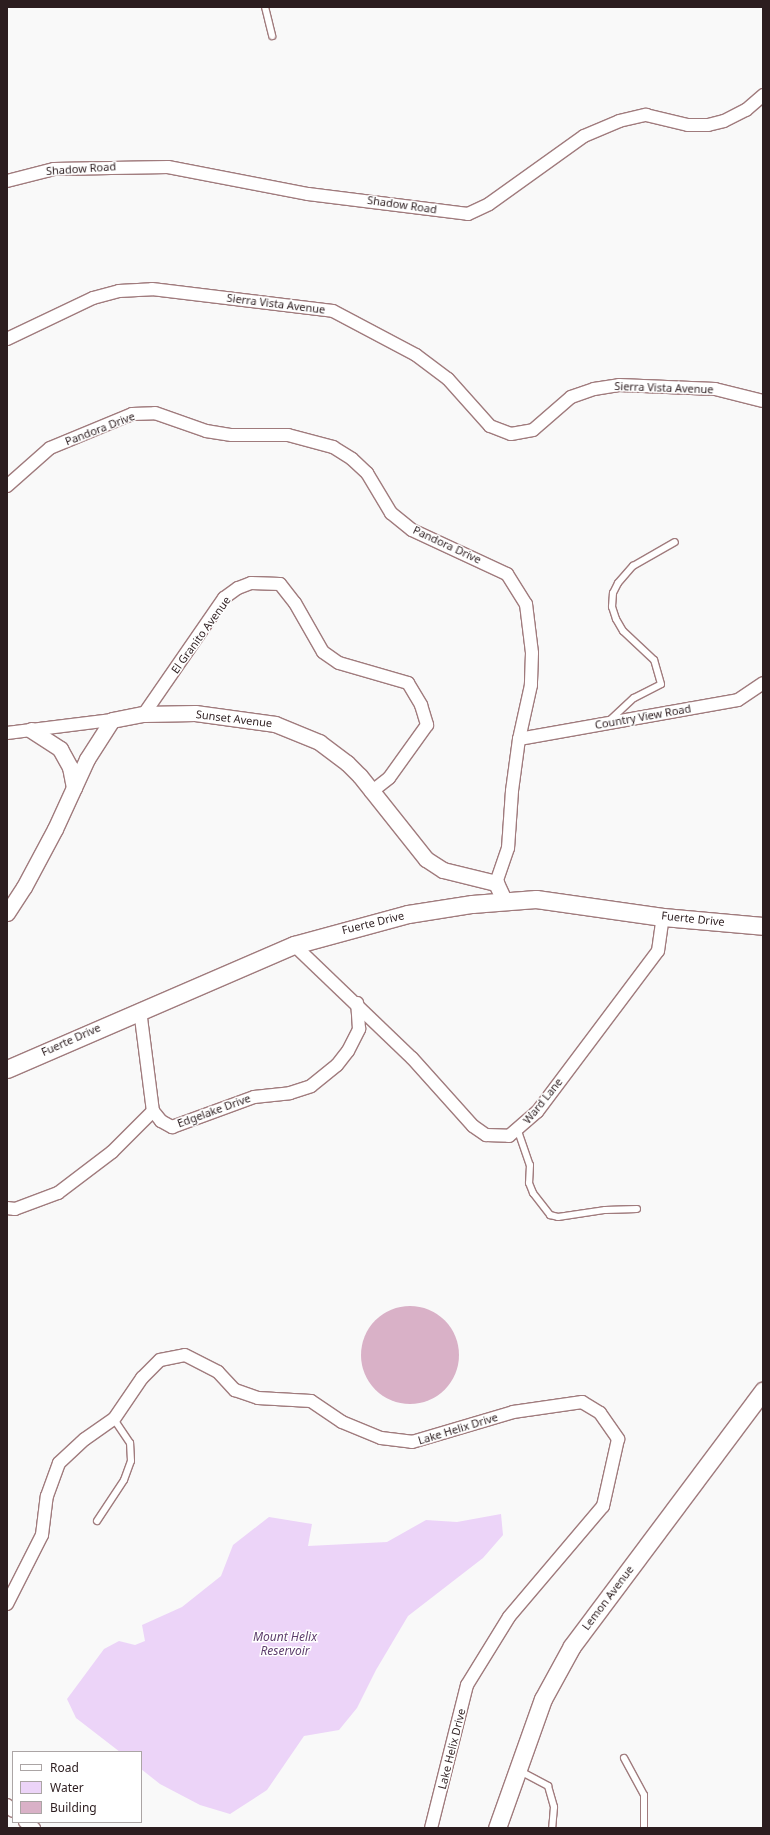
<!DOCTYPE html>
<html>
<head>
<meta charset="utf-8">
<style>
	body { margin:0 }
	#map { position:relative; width:770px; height:1835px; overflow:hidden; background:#f9f9f9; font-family:"Noto Sans",sans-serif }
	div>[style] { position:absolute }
	.water>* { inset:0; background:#ecd4f8 }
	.building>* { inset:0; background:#d9b1c7 }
	.round { border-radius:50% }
	.roads { filter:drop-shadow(1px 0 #a07b7d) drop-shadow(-1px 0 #a07b7d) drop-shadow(0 1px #a07b7d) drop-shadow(0 -1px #a07b7d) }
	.service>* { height:6px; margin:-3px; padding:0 3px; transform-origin:3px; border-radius:3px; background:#fff }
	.minor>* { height:12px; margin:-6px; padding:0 6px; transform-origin:6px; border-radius:6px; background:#fff }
	.tertiary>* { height:15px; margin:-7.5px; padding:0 7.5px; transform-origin:7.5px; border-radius:7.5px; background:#fff }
	.secondary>* { height:17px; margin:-8.5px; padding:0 8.5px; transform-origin:8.5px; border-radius:8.5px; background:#fff }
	span { translate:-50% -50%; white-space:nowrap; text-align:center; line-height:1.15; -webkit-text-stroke:3px #fff; paint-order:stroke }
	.street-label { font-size:11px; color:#2c1d1f }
	.water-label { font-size:12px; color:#5e3e6d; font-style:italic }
	.frame { position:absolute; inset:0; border:8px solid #2c1d1f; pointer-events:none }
	.legend { position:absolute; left:12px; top:1751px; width:130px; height:72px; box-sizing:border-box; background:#fff; border:1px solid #aba5a5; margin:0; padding:5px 7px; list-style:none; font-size:12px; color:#2c1d1f }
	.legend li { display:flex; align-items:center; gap:8px; height:20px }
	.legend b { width:20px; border:1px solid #aba5a5 }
</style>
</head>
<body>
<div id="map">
	<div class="water">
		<div style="clip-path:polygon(501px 1514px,503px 1535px,483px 1558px,408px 1616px,376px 1670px,357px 1708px,339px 1730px,304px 1736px,267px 1790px,230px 1814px,200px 1805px,160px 1784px,141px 1769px,141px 1752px,120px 1752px,76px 1718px,67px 1699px,104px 1649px,119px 1641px,135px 1645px,145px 1641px,142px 1625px,182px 1607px,221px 1576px,233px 1545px,269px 1517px,312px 1524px,308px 1546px,387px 1542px,426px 1520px,457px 1522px)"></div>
	</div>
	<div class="building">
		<div class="round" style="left:361px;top:1306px;width:98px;height:98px"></div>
	</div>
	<div class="roads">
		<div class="service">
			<div style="left:265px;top:7px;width:30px;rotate:76deg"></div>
			<div style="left:609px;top:721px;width:34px;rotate:-43deg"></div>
			<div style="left:634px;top:698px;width:30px;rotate:-27deg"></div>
			<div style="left:661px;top:684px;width:25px;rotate:-106deg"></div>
			<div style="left:654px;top:660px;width:42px;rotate:-136.9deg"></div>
			<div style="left:623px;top:631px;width:14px;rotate:-120deg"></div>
			<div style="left:616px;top:619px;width:13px;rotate:-108deg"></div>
			<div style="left:612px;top:607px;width:14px;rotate:-86deg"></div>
			<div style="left:613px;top:593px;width:11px;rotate:-63deg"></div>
			<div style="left:618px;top:583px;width:23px;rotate:-49deg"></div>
			<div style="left:633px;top:566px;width:48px;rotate:-29.7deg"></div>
			<div style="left:518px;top:1131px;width:36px;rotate:71deg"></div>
			<div style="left:530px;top:1165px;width:18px;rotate:93deg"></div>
			<div style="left:529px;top:1183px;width:11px;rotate:68deg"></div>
			<div style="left:533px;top:1193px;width:28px;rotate:52deg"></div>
			<div style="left:550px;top:1215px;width:8px;rotate:14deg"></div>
			<div style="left:558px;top:1217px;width:48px;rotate:-8.5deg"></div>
			<div style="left:605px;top:1210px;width:32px;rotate:-2deg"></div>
			<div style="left:97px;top:1521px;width:49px;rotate:-56.6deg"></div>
			<div style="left:124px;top:1480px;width:20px;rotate:-70deg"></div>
			<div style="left:131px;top:1461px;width:18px;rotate:-93deg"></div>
			<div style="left:130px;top:1443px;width:29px;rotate:-124deg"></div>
			<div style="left:624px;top:1758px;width:42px;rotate:61.6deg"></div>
			<div style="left:644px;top:1795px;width:33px;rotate:90deg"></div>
			<div style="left:520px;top:1771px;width:32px;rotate:28deg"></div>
			<div style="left:548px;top:1786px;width:22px;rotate:74deg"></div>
			<div style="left:554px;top:1807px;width:21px;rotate:95deg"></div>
		</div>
		<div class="minor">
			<div style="left:7px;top:181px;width:49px;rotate:-14.3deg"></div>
			<div style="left:54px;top:169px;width:114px;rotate:-1deg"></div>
			<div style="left:168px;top:167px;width:143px;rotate:10.9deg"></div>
			<div style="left:308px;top:194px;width:161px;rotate:7.1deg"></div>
			<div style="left:468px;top:214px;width:23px;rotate:-25deg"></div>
			<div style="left:489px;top:204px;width:117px;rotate:-35.6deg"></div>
			<div style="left:584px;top:136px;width:38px;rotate:-23deg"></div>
			<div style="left:619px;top:121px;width:28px;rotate:-13deg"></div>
			<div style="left:646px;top:115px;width:43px;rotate:13.4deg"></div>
			<div style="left:688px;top:125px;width:20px"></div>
			<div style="left:708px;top:125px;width:16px;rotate:-14deg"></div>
			<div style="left:724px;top:121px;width:25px;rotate:-27deg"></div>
			<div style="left:746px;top:110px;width:23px;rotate:-41deg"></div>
			<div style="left:7px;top:339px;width:95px;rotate:-25.5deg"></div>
			<div style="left:93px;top:298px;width:27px;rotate:-15deg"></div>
			<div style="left:119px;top:291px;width:33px;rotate:-3deg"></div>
			<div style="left:152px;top:289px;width:182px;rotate:6.9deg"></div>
			<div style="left:333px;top:311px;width:94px;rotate:27.9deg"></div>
			<div style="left:416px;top:355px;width:40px;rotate:37deg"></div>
			<div style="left:448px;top:379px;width:63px;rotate:48.2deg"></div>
			<div style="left:490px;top:426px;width:22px;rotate:21deg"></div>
			<div style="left:511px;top:434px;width:22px;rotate:-10deg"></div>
			<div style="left:533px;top:430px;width:50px;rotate:-41deg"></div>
			<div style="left:571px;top:397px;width:24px;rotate:-19deg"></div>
			<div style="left:594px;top:389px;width:25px;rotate:-9deg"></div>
			<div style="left:619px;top:385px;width:96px;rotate:2.4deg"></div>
			<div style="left:715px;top:389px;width:49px;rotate:14deg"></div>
			<div style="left:7px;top:486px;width:57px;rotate:-41.5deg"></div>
			<div style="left:50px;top:448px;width:89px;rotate:-22.5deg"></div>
			<div style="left:132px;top:414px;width:23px;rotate:-2deg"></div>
			<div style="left:155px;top:413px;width:54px;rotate:19.4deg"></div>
			<div style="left:206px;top:431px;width:26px;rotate:9deg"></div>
			<div style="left:232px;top:435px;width:56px"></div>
			<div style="left:288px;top:435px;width:47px;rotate:14.9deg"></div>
			<div style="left:333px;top:447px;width:22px;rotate:32deg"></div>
			<div style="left:352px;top:459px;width:21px;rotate:43deg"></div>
			<div style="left:367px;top:473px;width:47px;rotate:59deg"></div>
			<div style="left:391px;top:513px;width:27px;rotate:39deg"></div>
			<div style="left:412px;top:530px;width:105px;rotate:24.9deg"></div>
			<div style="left:507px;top:574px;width:36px;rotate:58deg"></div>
			<div style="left:526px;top:604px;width:49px;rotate:83deg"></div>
			<div style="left:532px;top:653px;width:32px;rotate:92deg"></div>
			<div style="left:531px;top:685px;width:55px;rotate:102.5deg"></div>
			<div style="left:519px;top:739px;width:52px;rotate:97.7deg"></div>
			<div style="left:512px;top:791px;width:57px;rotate:94deg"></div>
			<div style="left:508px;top:848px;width:37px;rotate:109deg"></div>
			<div style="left:144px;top:714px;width:141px;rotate:-55.4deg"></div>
			<div style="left:224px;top:598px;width:17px;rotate:-36deg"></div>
			<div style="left:238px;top:588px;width:14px;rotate:-21deg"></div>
			<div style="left:251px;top:583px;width:29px;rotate:2deg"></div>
			<div style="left:280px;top:584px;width:24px;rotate:52deg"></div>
			<div style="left:295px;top:603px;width:56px;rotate:60.3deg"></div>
			<div style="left:323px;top:652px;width:19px;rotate:35deg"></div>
			<div style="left:339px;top:663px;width:72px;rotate:16.2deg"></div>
			<div style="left:408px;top:683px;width:26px;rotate:59deg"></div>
			<div style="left:421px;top:705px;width:21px;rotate:73deg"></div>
			<div style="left:427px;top:725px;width:65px;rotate:125.6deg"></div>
			<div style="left:389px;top:778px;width:23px;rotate:142deg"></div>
			<div style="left:7px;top:733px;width:106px;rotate:-7.1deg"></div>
			<div style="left:519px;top:739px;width:222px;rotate:-10.1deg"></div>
			<div style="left:738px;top:700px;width:30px;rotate:-34deg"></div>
			<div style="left:294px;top:945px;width:163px;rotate:43.8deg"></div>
			<div style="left:412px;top:1058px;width:91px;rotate:48.1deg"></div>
			<div style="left:473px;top:1126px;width:16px;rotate:35deg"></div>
			<div style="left:486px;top:1135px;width:23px;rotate:2deg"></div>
			<div style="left:509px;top:1136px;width:37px;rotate:-41deg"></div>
			<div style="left:537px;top:1112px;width:201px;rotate:-53.1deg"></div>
			<div style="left:658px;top:951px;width:34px;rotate:-82deg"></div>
			<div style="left:140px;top:1010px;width:102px;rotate:82.7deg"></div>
			<div style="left:153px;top:1111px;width:13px;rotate:51deg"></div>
			<div style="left:161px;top:1121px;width:13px;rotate:29deg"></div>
			<div style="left:172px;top:1127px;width:87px;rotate:-20.1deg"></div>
			<div style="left:254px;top:1097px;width:36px;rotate:-6deg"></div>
			<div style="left:290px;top:1093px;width:22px;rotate:-18deg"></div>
			<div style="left:311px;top:1086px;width:33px;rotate:-39deg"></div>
			<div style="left:337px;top:1065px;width:18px;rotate:-52deg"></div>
			<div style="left:348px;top:1051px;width:25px;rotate:-63deg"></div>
			<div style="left:359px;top:1029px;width:26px;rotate:-94deg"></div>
			<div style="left:7px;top:1208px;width:8px;rotate:7deg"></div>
			<div style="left:15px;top:1209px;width:46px;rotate:-20.4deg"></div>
			<div style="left:58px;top:1193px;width:68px;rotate:-37.2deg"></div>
			<div style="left:112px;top:1152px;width:58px;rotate:-45deg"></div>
			<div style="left:7px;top:1604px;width:77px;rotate:-63.1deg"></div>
			<div style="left:42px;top:1535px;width:39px;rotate:-83deg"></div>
			<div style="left:47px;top:1496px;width:35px;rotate:-70deg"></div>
			<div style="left:59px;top:1463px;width:35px;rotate:-43deg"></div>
			<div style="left:85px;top:1439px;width:35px;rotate:-35deg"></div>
			<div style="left:114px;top:1419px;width:50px;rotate:-55.7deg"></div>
			<div style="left:142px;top:1378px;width:25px;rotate:-45deg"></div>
			<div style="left:160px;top:1360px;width:25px;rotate:-11deg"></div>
			<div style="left:185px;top:1355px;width:37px;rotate:27deg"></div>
			<div style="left:218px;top:1372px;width:25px;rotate:47deg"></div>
			<div style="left:235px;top:1390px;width:24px;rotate:19deg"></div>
			<div style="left:258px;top:1398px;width:53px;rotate:3.2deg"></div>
			<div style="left:311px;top:1401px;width:37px;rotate:34deg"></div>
			<div style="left:342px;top:1422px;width:42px;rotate:22.3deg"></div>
			<div style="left:381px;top:1438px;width:31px;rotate:7deg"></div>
			<div style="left:412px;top:1442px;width:105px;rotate:-16.5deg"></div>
			<div style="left:513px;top:1412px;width:70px;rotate:-8.2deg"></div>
			<div style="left:582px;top:1402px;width:21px;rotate:31deg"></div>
			<div style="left:600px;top:1413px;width:32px;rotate:55deg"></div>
			<div style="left:618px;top:1439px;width:69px;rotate:102.6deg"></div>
			<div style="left:603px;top:1506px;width:145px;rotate:130.3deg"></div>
			<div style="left:509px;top:1617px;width:80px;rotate:121.7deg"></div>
			<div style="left:467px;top:1685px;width:147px;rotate:104.1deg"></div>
			<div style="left:7px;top:1805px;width:8px;rotate:45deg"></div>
			<div style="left:25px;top:1822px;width:11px;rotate:34deg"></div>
		</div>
		<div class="tertiary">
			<div style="left:31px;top:730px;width:35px;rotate:33deg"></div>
			<div style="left:60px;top:749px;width:21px;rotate:61deg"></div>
			<div style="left:70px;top:767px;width:21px;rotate:79deg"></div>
			<div style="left:7px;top:913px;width:31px;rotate:-57deg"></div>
			<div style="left:24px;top:887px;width:66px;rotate:-61.9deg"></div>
			<div style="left:55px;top:829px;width:77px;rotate:-65.4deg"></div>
			<div style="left:87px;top:759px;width:46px;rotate:-57.3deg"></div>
			<div style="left:112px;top:720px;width:33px;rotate:-11deg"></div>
			<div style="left:144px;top:714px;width:51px;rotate:-1.1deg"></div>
			<div style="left:195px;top:713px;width:81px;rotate:7.8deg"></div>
			<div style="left:275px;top:724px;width:48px;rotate:22.2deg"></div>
			<div style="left:319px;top:742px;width:35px;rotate:37deg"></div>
			<div style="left:347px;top:763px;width:18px;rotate:45deg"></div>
			<div style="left:360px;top:776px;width:106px;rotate:51.5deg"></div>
			<div style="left:426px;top:859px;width:20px;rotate:33deg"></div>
			<div style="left:443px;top:870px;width:55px;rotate:13.8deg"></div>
			<div style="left:496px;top:883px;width:19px;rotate:65deg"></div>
		</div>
		<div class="secondary">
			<div style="left:7px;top:1069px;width:313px;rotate:-23.4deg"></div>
			<div style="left:294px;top:945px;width:118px;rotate:-15.2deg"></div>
			<div style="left:408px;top:914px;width:65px;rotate:-8.9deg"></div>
			<div style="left:472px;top:904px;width:64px;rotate:-4.5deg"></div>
			<div style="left:536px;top:899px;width:128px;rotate:8.1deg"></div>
			<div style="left:663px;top:917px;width:100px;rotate:5.1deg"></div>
			<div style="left:497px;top:1828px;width:137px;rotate:-70.4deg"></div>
			<div style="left:543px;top:1699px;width:60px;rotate:-61.3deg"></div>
			<div style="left:572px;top:1646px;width:319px;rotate:-53.2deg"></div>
		</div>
	</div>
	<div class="street-label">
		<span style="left:81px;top:169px;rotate:-4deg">Shadow Road</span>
		<span style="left:402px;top:205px;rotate:8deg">Shadow Road</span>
		<span style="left:276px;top:304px;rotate:7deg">Sierra Vista Avenue</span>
		<span style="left:664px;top:388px;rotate:2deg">Sierra Vista Avenue</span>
		<span style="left:100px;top:429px;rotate:-21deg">Pandora Drive</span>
		<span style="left:447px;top:545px;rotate:25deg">Pandora Drive</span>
		<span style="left:201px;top:635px;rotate:-54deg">El Granito Avenue</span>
		<span style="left:643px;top:717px;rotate:-10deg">Country View Road</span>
		<span style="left:234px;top:719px;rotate:7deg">Sunset Avenue</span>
		<span style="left:693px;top:919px;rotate:6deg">Fuerte Drive</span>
		<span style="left:373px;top:923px;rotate:-14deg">Fuerte Drive</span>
		<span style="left:71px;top:1040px;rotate:-24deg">Fuerte Drive</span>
		<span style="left:543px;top:1101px;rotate:-51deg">Ward Lane</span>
		<span style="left:214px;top:1111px;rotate:-20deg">Edgelake Drive</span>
		<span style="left:458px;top:1429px;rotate:-17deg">Lake Helix Drive</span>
		<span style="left:608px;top:1598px;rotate:-53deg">Lemon Avenue</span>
		<span style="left:452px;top:1749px;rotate:-76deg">Lake Helix Drive</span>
	</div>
	<div class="water-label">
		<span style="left:285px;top:1644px">Mount Helix<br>Reservoir</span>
	</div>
	<div class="frame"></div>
	<ul class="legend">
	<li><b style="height:5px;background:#fff"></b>Road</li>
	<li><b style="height:11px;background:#ecd4f8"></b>Water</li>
	<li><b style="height:11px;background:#d9b1c7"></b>Building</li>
	</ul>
</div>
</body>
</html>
